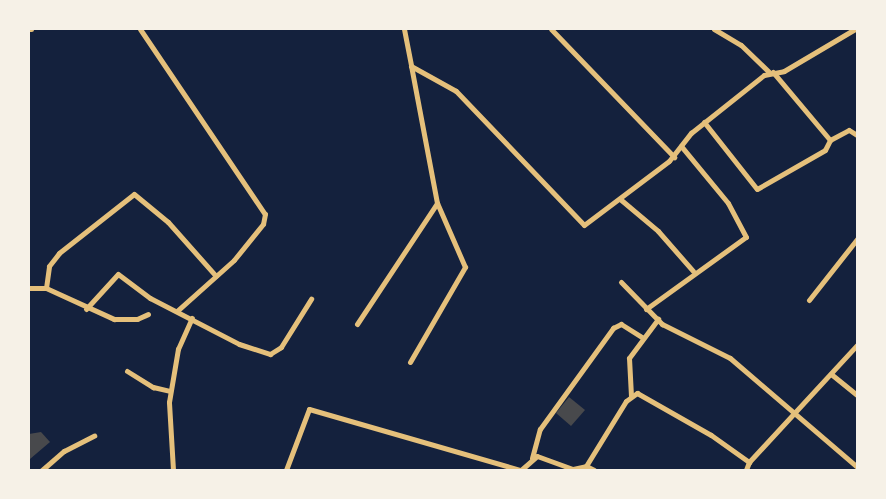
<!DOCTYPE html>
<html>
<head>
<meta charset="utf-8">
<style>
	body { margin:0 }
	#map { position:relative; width:886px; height:499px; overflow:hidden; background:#14213d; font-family:"Public Sans",sans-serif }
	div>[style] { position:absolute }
	.building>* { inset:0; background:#48494c }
	.minor>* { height:5px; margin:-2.5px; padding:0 2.5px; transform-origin:2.5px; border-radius:2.5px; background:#e5c07b }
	span { translate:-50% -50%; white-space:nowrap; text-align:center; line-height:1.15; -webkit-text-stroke:5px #f6f1e7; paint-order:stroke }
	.frame { position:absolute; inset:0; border:30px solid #f6f1e7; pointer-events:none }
</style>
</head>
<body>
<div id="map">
	<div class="building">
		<div style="clip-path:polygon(569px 397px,585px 410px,571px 426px,556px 413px)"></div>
		<div style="clip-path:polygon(41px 432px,50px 442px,30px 459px,29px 434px)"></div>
	</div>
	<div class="minor">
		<div style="left:29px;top:29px;width:2px"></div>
		<div style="left:140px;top:29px;width:223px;rotate:56deg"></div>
		<div style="left:265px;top:214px;width:10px;rotate:101deg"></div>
		<div style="left:263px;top:224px;width:46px;rotate:128.9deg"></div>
		<div style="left:234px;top:260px;width:76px;rotate:138.2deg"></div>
		<div style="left:404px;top:29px;width:38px;rotate:79deg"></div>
		<div style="left:411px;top:66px;width:51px;rotate:29.1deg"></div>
		<div style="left:456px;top:91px;width:185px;rotate:46.3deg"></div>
		<div style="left:584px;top:225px;width:106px;rotate:-37deg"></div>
		<div style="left:669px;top:161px;width:36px;rotate:-52deg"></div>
		<div style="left:691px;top:133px;width:93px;rotate:-38.5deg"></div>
		<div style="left:764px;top:75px;width:20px;rotate:-11deg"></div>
		<div style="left:784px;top:71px;width:82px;rotate:-30.6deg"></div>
		<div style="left:551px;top:29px;width:178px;rotate:46.1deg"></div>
		<div style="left:714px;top:29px;width:31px;rotate:31deg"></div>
		<div style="left:741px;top:45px;width:39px;rotate:44deg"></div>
		<div style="left:704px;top:122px;width:85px;rotate:51.7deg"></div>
		<div style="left:757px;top:189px;width:78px;rotate:-29.8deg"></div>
		<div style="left:825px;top:150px;width:11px;rotate:-63deg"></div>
		<div style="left:830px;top:140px;width:89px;rotate:-130deg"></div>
		<div style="left:830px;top:140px;width:21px;rotate:-28deg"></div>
		<div style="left:849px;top:130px;width:9px;rotate:32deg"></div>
		<div style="left:620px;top:199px;width:50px;rotate:40.1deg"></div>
		<div style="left:658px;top:231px;width:53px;rotate:48.8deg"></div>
		<div style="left:621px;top:282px;width:59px;rotate:45.7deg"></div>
		<div style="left:662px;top:324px;width:76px;rotate:26.6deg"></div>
		<div style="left:730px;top:358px;width:167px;rotate:40.6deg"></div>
		<div style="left:29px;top:288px;width:17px"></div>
		<div style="left:46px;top:288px;width:75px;rotate:24.5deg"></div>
		<div style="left:114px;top:319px;width:23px"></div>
		<div style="left:137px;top:319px;width:12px;rotate:-24deg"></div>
		<div style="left:46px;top:288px;width:22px;rotate:-82deg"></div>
		<div style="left:49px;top:266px;width:16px;rotate:-52deg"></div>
		<div style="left:59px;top:253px;width:95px;rotate:-38.2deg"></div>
		<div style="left:134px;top:194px;width:44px;rotate:39.5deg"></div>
		<div style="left:168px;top:222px;width:72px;rotate:48.4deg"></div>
		<div style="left:809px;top:300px;width:78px;rotate:-51.8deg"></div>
		<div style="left:86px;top:309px;width:47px;rotate:-47.6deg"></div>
		<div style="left:118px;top:274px;width:40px;rotate:37deg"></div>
		<div style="left:150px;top:298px;width:100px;rotate:27.3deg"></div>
		<div style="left:239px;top:344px;width:33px;rotate:18deg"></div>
		<div style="left:270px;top:354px;width:13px;rotate:-32deg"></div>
		<div style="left:281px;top:347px;width:57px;rotate:-58deg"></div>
		<div style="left:646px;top:309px;width:123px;rotate:-35.8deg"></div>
		<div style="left:746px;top:237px;width:38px;rotate:-118deg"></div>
		<div style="left:728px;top:203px;width:74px;rotate:-129.5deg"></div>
		<div style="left:357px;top:324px;width:145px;rotate:-56.5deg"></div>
		<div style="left:410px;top:362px;width:110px;rotate:-59.9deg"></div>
		<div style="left:465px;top:267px;width:70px;rotate:-113.6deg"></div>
		<div style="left:437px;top:203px;width:139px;rotate:-100.7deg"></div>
		<div style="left:127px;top:371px;width:31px;rotate:32deg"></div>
		<div style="left:153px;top:387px;width:17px;rotate:13deg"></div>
		<div style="left:831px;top:374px;width:33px;rotate:39deg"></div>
		<div style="left:631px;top:396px;width:38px;rotate:-93deg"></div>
		<div style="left:629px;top:358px;width:49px;rotate:-53.4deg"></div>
		<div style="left:532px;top:458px;width:30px;rotate:-75deg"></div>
		<div style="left:540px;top:429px;width:125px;rotate:-54.1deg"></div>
		<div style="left:613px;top:328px;width:9px;rotate:-27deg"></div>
		<div style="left:621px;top:324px;width:26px;rotate:32deg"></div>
		<div style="left:749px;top:462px;width:159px;rotate:-47.3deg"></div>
		<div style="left:586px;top:466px;width:76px;rotate:-58.4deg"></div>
		<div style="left:626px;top:401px;width:14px;rotate:-36deg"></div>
		<div style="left:637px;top:393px;width:85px;rotate:29.6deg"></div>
		<div style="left:711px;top:435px;width:47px;rotate:35.4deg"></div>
		<div style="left:749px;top:462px;width:9px;rotate:111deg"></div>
		<div style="left:42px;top:470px;width:29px;rotate:-41deg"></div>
		<div style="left:64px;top:451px;width:34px;rotate:-27deg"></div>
		<div style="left:173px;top:470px;width:68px;rotate:-93.4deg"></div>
		<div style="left:169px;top:402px;width:54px;rotate:-80.4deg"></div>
		<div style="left:178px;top:349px;width:34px;rotate:-66deg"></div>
		<div style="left:286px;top:470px;width:65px;rotate:-69.3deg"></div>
		<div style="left:309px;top:409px;width:221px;rotate:16.1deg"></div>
		<div style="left:521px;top:470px;width:21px;rotate:-41deg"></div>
		<div style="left:537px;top:456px;width:38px;rotate:20deg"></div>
		<div style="left:573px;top:469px;width:13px;rotate:-13deg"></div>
		<div style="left:586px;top:466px;width:9px;rotate:27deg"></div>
	</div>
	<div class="frame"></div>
</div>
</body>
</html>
